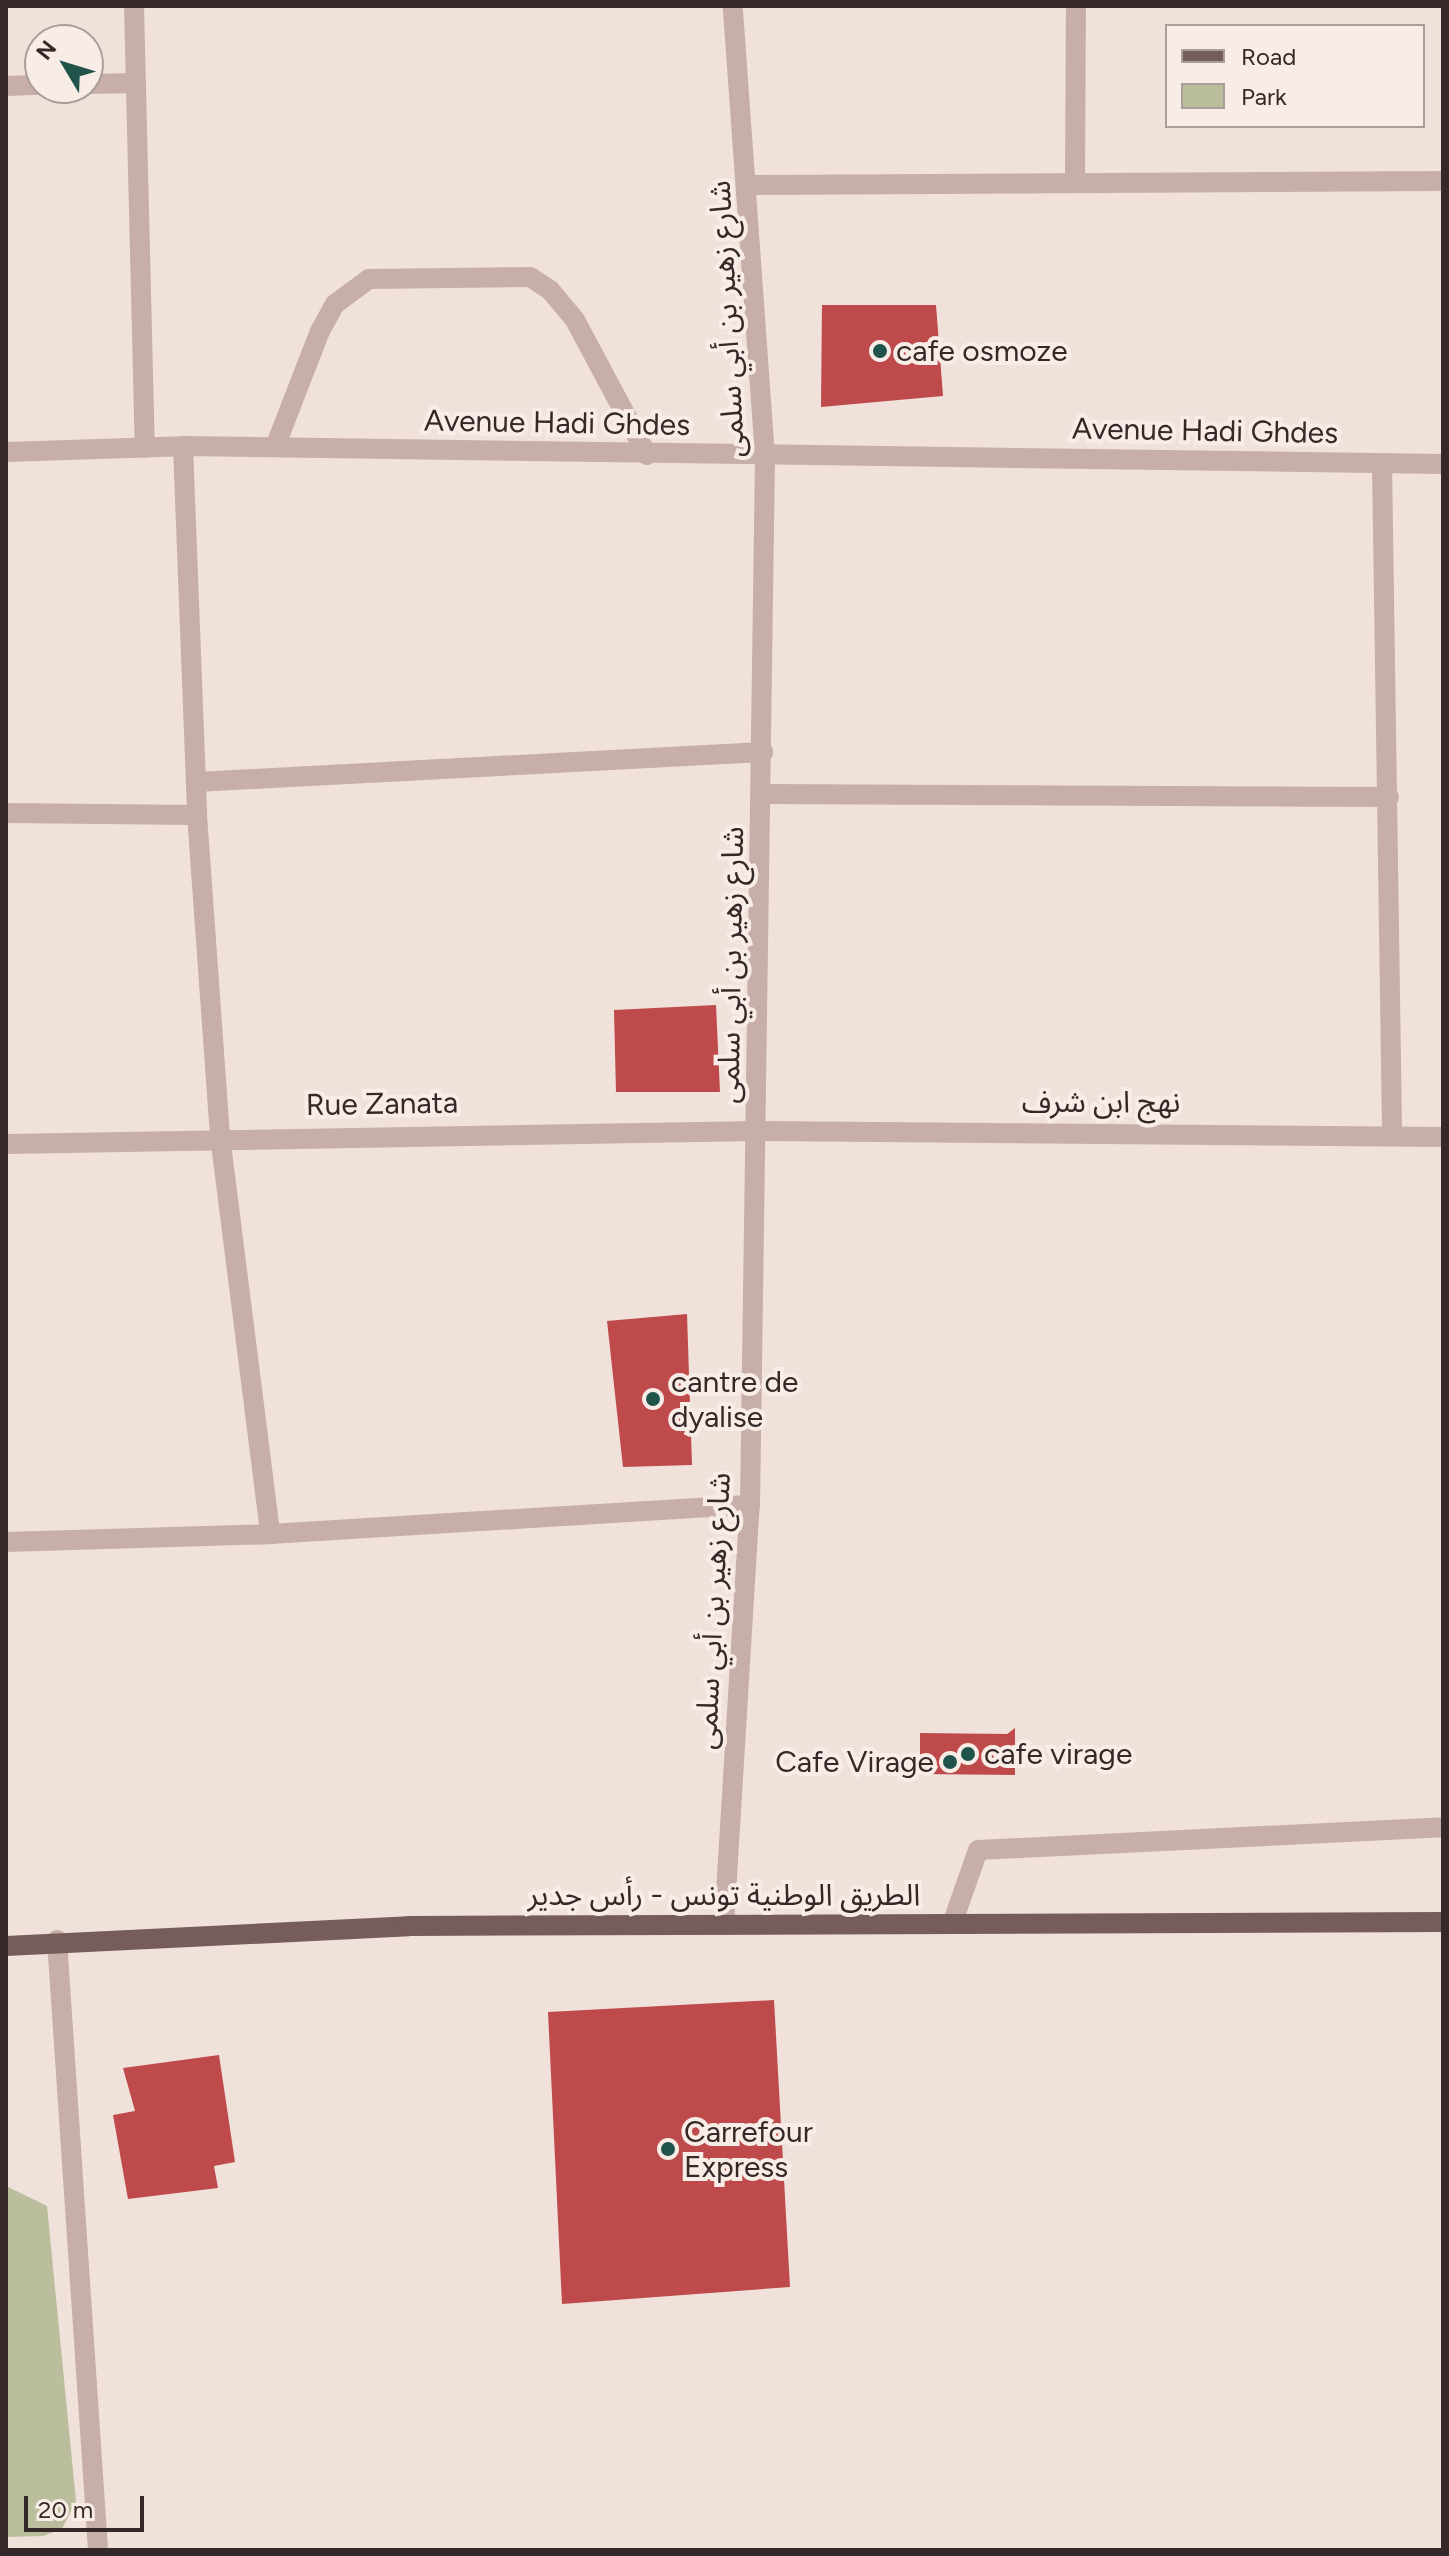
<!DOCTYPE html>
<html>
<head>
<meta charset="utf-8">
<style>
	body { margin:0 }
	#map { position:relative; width:1449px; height:2556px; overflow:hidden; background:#f0e1db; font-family:Figtree,"Noto Sans Arabic",sans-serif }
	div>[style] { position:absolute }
	.green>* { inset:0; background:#bbbe9c }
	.building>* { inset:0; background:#bf4a4b }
	.lane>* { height:20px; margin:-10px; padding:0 10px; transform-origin:10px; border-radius:10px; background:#c7aea8 }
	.street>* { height:20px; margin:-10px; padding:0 10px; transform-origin:10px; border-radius:10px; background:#c7aea8 }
	.primary>* { height:20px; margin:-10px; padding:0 10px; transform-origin:10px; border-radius:10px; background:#765c5a }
	.dots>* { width:22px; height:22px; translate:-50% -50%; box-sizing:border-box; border:4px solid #f8ece7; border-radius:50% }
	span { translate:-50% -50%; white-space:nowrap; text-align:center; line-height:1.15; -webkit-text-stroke:8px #f8ece7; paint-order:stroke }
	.street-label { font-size:30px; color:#342828 }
	.poi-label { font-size:30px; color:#342828 }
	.left { translate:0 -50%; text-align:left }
	.right { translate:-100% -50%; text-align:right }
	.frame { position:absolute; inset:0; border:8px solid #342828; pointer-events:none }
	.legend { position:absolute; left:1165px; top:24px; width:260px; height:104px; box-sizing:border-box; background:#f8ece7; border:2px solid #aa9e9b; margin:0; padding:10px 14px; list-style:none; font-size:24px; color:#342828 }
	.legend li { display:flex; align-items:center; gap:16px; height:40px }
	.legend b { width:40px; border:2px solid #aa9e9b }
	.north { position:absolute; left:24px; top:24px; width:80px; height:80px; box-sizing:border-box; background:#f8ece7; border:2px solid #aa9e9b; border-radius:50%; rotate:308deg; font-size:22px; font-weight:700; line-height:32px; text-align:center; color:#342828 }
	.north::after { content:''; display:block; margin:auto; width:28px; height:36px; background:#20534a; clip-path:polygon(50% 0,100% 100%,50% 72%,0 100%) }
	.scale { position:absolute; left:24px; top:2496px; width:120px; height:36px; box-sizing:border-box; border:4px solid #342828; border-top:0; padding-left:10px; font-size:24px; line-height:28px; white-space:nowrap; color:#342828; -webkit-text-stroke:6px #f8ece7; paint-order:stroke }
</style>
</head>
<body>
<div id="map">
	<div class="green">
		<div style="clip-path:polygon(6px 2186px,47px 2206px,76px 2501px,62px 2529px,43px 2536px,6px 2537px)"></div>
	</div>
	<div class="building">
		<div style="clip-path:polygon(822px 305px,936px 305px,943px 396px,821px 407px)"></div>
		<div style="clip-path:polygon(716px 1005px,720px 1092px,616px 1092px,614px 1010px)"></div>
		<div style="clip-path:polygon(687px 1314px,692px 1465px,623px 1467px,607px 1321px)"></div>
		<div style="clip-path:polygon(1015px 1728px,1015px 1775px,920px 1774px,920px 1733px,1007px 1734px)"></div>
		<div style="clip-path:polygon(774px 2000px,790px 2287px,562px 2304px,548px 2012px)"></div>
		<div style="clip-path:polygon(219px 2055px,235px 2162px,214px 2166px,218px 2188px,128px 2199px,113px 2115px,135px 2111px,123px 2068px)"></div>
	</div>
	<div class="lane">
		<div style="left:952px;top:1924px;width:78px;rotate:-70.6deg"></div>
		<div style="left:978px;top:1850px;width:466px;rotate:-2.8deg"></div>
		<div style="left:57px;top:1940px;width:611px;rotate:86.15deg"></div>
	</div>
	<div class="street">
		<div style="left:134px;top:6px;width:442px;rotate:88.6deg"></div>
		<div style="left:88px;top:84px;width:47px;rotate:-1.2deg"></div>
		<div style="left:6px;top:86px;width:34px;rotate:-2deg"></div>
		<div style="left:1075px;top:183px;width:177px;rotate:-89.7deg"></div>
		<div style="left:749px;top:185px;width:694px;rotate:-0.33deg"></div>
		<div style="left:183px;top:446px;width:369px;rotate:87.8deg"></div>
		<div style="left:197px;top:815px;width:322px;rotate:85.9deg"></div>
		<div style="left:220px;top:1136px;width:401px;rotate:82.8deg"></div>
		<div style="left:275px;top:447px;width:124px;rotate:-68.8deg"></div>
		<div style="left:320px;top:331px;width:31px;rotate:-61deg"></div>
		<div style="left:335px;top:304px;width:42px;rotate:-36.3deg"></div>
		<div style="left:369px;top:279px;width:161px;rotate:-0.7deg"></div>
		<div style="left:530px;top:277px;width:24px;rotate:33deg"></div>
		<div style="left:550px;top:290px;width:39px;rotate:50deg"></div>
		<div style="left:575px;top:320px;width:153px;rotate:61.9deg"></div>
		<div style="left:6px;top:452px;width:177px;rotate:-1.9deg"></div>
		<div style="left:183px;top:446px;width:1260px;rotate:0.82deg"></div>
		<div style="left:1382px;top:463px;width:670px;rotate:89.14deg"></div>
		<div style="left:196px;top:782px;width:568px;rotate:-3.03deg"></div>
		<div style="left:763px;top:794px;width:626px;rotate:0.27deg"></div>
		<div style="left:6px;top:813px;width:191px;rotate:0.6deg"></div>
		<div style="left:6px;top:1144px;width:752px;rotate:-0.99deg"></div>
		<div style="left:758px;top:1131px;width:685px;rotate:0.5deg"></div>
		<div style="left:6px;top:1542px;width:264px;rotate:-1.7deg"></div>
		<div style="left:270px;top:1534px;width:481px;rotate:-3.5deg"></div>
		<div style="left:724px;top:1925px;width:421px;rotate:-86.5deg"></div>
		<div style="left:750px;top:1505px;width:1048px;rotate:-89.18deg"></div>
		<div style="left:765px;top:457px;width:452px;rotate:-94.1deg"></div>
	</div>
	<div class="primary">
		<div style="left:6px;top:1946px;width:403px;rotate:-2.8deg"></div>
		<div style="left:409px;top:1926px;width:1034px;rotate:-0.22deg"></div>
	</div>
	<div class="dots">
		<div style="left:880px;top:351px;background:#20534a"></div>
		<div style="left:653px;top:1399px;background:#20534a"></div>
		<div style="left:968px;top:1754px;background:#20534a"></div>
		<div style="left:950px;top:1762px;background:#20534a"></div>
		<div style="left:668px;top:2149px;background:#20534a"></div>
	</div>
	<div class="street-label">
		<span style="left:727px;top:319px;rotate:-93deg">شارع زهير بن أبي سلمى</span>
		<span style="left:557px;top:423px;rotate:1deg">Avenue Hadi Ghdes</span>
		<span style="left:1205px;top:431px;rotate:1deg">Avenue Hadi Ghdes</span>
		<span style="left:731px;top:965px;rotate:-89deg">شارع زهير بن أبي سلمى</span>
		<span style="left:1101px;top:1102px">نهج ابن شرف</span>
		<span style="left:382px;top:1104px;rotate:-1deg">Rue Zanata</span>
		<span style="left:713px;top:1611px;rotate:-87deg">شارع زهير بن أبي سلمى</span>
		<span style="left:724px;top:1895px">الطريق الوطنية تونس - رأس جدير</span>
	</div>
	<div class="poi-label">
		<span class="left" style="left:896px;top:351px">cafe osmoze</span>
		<span class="left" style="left:671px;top:1399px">cantre de<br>dyalise</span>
		<span class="left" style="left:984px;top:1754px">cafe virage</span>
		<span class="right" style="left:934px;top:1762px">Cafe Virage</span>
		<span class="left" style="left:684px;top:2149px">Carrefour<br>Express</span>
	</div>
	<div class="frame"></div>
	<ul class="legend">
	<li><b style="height:10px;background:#765c5a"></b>Road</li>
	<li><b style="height:22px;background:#bbbe9c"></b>Park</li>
	</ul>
	<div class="north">N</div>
	<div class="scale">20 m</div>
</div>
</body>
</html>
